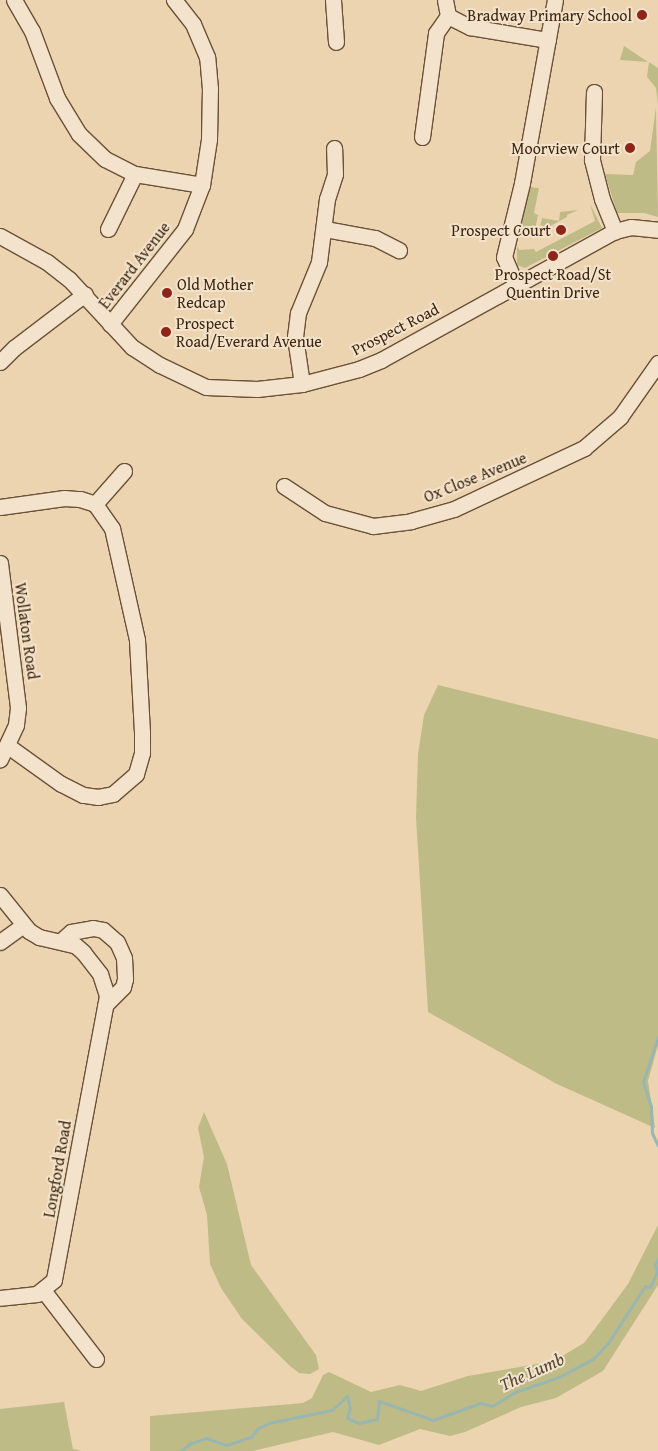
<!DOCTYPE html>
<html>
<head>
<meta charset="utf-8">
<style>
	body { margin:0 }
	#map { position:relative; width:658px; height:1451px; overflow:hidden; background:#ecd4b1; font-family:"Gentium Book Plus",serif }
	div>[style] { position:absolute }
	.green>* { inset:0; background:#bebb87 }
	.stream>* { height:3px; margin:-1.5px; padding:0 1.5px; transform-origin:1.5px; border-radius:1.5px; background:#99b7b0 }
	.roads { filter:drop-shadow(1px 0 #6a5036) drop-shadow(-1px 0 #6a5036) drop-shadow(0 1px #6a5036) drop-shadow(0 -1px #6a5036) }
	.minor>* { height:15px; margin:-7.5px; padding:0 7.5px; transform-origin:7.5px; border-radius:7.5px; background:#f3e3cc }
	.dots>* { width:14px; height:14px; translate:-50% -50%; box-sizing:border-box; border:2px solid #f3e3cc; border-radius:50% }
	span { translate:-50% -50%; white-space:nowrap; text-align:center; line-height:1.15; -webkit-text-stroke:4px #f3e3cc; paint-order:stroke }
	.poi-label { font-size:16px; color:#3e240d }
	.right { translate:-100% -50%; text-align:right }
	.left { translate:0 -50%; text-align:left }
	.street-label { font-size:16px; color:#3e240d }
	.water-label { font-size:18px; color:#554936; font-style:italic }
</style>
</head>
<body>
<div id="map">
	<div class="green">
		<div style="clip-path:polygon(624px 46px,648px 62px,620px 60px)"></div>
		<div style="clip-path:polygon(649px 62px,658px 68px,658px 104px,656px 88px,647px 77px)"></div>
		<div style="clip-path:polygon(656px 107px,658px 217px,644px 213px,617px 213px,605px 174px,633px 175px,636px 162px,650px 151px)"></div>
		<div style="clip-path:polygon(529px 187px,539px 188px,534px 213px,538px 215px,535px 230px,527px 233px,521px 228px)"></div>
		<div style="clip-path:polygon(590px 204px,602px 228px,525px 268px,517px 265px,517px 246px,519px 250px,534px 249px,536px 252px,595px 221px)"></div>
		<div style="clip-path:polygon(578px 210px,567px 215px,567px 217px,539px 232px,542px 218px,559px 221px,560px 212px)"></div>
		<div style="clip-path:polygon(438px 685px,658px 739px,658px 1045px,648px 1081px,655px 1128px,557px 1084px,428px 1012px,416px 817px,418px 754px,424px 715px)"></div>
		<div style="clip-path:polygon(204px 1112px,227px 1164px,251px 1265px,316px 1355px,319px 1369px,310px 1374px,299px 1373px,290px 1366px,242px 1319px,221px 1288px,210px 1264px,207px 1215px,199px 1187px,204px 1157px,198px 1128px)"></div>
		<div style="clip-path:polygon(658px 1225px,658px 1285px,603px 1371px,556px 1398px,521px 1407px,465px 1432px,450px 1436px,420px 1429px,379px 1445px,333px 1432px,253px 1451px,150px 1451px,150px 1416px,303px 1403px,312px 1398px,323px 1375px,329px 1372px,371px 1392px,400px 1385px,421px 1391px,468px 1376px,554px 1361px,584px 1343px,594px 1330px,628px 1284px)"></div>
		<div style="clip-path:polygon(64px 1402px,73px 1449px,82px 1451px,0 1451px,0 1409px)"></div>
	</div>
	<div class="stream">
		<div style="left:658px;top:1037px;width:47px;rotate:108.4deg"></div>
		<div style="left:643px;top:1082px;width:25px;rotate:72deg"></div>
		<div style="left:651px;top:1106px;width:27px;rotate:88deg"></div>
		<div style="left:652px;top:1133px;width:14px;rotate:65deg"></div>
		<div style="left:181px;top:1451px;width:11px;rotate:-41deg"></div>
		<div style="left:189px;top:1444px;width:18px;rotate:-19deg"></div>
		<div style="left:206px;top:1438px;width:21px;rotate:19deg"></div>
		<div style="left:226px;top:1445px;width:26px;rotate:-18deg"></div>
		<div style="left:251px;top:1437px;width:11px;rotate:-52deg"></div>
		<div style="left:258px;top:1428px;width:12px;rotate:-24deg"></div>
		<div style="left:269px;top:1423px;width:64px;rotate:-11.7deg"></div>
		<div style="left:332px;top:1410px;width:21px;rotate:-43deg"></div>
		<div style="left:347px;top:1396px;width:12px;rotate:76deg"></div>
		<div style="left:350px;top:1408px;width:10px;rotate:107deg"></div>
		<div style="left:347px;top:1418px;width:13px;rotate:23deg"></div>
		<div style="left:359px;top:1423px;width:18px;rotate:-13deg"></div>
		<div style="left:377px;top:1419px;width:18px;rotate:-84deg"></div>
		<div style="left:379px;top:1401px;width:57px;rotate:19.4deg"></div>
		<div style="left:433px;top:1420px;width:50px;rotate:-19.9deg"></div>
		<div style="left:480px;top:1403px;width:12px;rotate:14deg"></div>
		<div style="left:492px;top:1406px;width:27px;rotate:-31deg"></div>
		<div style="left:515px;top:1392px;width:46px;rotate:-18.8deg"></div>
		<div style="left:559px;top:1377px;width:38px;rotate:-28deg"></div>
		<div style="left:593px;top:1359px;width:22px;rotate:-47deg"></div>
		<div style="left:608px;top:1343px;width:68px;rotate:-57deg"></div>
		<div style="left:645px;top:1286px;width:5px;rotate:11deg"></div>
		<div style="left:650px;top:1287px;width:17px;rotate:-65deg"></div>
		<div style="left:657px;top:1272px;width:8px;rotate:-104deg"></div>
		<div style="left:655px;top:1264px;width:6px;rotate:-59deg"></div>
	</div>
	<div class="roads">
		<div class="minor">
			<div style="left:14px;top:0;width:36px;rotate:60deg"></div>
			<div style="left:32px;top:31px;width:72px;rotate:69.5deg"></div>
			<div style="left:57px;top:98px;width:42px;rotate:58.6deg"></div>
			<div style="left:79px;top:134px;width:36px;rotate:44deg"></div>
			<div style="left:105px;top:159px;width:34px;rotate:27deg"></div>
			<div style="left:135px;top:174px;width:68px;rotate:9.3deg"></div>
			<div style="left:333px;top:0;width:42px;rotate:85.9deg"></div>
			<div style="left:445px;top:0;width:16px;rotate:79deg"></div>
			<div style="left:448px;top:16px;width:25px;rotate:27deg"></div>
			<div style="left:470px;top:27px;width:79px;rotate:9.5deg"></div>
			<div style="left:594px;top:92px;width:68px;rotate:91.7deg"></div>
			<div style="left:592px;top:160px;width:40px;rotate:75.6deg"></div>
			<div style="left:602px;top:199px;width:35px;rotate:68deg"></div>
			<div style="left:422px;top:137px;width:105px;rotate:-82.3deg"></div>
			<div style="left:436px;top:33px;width:21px;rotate:-55deg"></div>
			<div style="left:108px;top:229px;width:61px;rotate:-63.9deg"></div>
			<div style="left:325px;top:229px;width:51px;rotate:10.2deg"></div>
			<div style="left:375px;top:238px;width:27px;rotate:27deg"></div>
			<div style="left:0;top:236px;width:54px;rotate:29deg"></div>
			<div style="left:47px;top:262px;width:28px;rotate:38deg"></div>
			<div style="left:69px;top:279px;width:93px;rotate:47.2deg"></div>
			<div style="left:132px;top:347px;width:33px;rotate:33deg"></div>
			<div style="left:160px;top:365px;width:51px;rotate:25.6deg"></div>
			<div style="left:206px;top:387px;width:51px;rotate:2.2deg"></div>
			<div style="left:257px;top:389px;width:45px;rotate:-6.3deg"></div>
			<div style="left:302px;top:384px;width:59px;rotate:-14.7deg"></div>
			<div style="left:359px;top:369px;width:24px;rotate:-22deg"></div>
			<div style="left:381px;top:360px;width:267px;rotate:-28.9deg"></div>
			<div style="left:615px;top:231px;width:16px;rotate:-14deg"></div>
			<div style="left:631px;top:227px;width:27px;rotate:6deg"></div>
			<div style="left:516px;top:285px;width:30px;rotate:-113deg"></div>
			<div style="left:504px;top:257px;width:76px;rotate:-76.3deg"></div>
			<div style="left:522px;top:183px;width:186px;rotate:-79.8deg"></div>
			<div style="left:110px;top:324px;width:121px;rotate:-51.7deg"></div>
			<div style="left:185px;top:229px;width:47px;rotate:-68.9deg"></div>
			<div style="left:202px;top:185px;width:47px;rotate:-81.3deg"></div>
			<div style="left:209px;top:139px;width:50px;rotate:-88.9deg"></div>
			<div style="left:210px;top:89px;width:32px;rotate:-95deg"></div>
			<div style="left:207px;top:57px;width:36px;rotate:-113deg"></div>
			<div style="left:193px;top:24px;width:31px;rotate:-128deg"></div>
			<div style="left:0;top:362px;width:20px;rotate:-45deg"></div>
			<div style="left:14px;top:348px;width:89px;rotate:-37.3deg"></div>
			<div style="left:302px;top:384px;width:48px;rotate:-98.5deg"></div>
			<div style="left:295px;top:337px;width:24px;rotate:-83deg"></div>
			<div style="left:298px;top:313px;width:55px;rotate:-67.6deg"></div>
			<div style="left:319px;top:262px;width:64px;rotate:-82.8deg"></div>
			<div style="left:327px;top:199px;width:26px;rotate:-72deg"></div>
			<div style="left:335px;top:174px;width:26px;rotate:-92deg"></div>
			<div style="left:284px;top:486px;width:49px;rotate:33.4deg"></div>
			<div style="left:325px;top:513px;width:50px;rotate:15.2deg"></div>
			<div style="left:373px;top:526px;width:38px;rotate:-7deg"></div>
			<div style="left:411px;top:521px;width:45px;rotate:-15.6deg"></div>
			<div style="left:454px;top:509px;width:144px;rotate:-25.1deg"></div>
			<div style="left:584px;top:448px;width:48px;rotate:-40.7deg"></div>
			<div style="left:620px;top:417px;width:66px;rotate:-54.9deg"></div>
			<div style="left:95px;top:504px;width:44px;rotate:-48.7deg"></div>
			<div style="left:0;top:507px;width:65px;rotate:-8deg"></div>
			<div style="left:64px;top:498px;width:16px;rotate:4deg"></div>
			<div style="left:80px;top:499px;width:16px;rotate:18deg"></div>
			<div style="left:95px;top:504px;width:29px;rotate:55deg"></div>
			<div style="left:112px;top:528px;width:115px;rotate:77.4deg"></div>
			<div style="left:137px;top:640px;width:92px;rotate:86.9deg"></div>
			<div style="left:142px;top:732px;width:21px;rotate:90deg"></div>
			<div style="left:142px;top:753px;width:22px;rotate:106deg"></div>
			<div style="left:136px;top:774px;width:30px;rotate:139deg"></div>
			<div style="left:113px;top:794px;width:15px;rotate:169deg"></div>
			<div style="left:98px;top:797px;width:15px;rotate:-172deg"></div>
			<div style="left:83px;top:795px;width:25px;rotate:-153deg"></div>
			<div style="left:61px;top:784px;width:65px;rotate:-144.4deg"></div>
			<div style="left:0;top:563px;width:146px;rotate:82.9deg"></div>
			<div style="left:18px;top:708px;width:17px;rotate:97deg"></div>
			<div style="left:16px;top:725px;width:38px;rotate:115deg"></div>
			<div style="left:0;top:895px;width:46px;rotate:51.1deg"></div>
			<div style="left:29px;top:931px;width:12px;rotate:31deg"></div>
			<div style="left:39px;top:937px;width:37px;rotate:13deg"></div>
			<div style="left:75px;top:945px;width:11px;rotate:41deg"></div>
			<div style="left:83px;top:952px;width:28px;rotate:52deg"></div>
			<div style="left:100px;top:974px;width:23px;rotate:72deg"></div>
			<div style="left:107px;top:996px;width:289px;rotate:100.6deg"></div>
			<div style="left:54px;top:1280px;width:22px;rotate:141deg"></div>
			<div style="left:37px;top:1294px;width:37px;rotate:174deg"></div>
			<div style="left:62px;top:940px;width:12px;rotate:-42deg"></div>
			<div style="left:71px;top:932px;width:22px;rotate:-10deg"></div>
			<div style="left:93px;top:928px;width:10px;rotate:11deg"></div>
			<div style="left:103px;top:930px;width:18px;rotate:41deg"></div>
			<div style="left:117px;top:942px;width:17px;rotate:66deg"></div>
			<div style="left:124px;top:958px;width:21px;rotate:87deg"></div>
			<div style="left:125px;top:979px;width:8px;rotate:104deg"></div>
			<div style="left:123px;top:987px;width:25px;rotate:135deg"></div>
			<div style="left:0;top:942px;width:27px;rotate:-36deg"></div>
			<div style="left:43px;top:1290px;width:87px;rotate:52.5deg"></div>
		</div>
	</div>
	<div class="dots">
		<div style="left:642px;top:15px;background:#8f2418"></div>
		<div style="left:630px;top:148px;background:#8f2418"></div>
		<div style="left:561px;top:230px;background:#8f2418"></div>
		<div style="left:553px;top:256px;background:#8f2418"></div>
		<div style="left:167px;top:293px;background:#8f2418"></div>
		<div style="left:166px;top:332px;background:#8f2418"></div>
	</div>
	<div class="poi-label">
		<span class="right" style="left:632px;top:15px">Bradway Primary School</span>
		<span class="right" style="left:620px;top:148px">Moorview Court</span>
		<span class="right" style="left:551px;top:230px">Prospect Court</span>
		<span style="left:553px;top:283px">Prospect Road/St<br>Quentin Drive</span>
		<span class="left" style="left:177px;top:293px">Old Mother<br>Redcap</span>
		<span class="left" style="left:176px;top:332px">Prospect<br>Road/Everard Avenue</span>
	</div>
	<div class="street-label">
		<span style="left:134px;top:265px;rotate:-52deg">Everard Avenue</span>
		<span style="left:395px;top:329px;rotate:-27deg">Prospect Road</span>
		<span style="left:475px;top:477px;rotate:-22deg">Ox Close Avenue</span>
		<span style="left:27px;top:631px;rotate:82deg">Wollaton Road</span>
		<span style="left:57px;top:1169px;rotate:-80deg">Longford Road</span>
	</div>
	<div class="water-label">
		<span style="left:532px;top:1372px;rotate:-24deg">The Lumb</span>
	</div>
</div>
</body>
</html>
